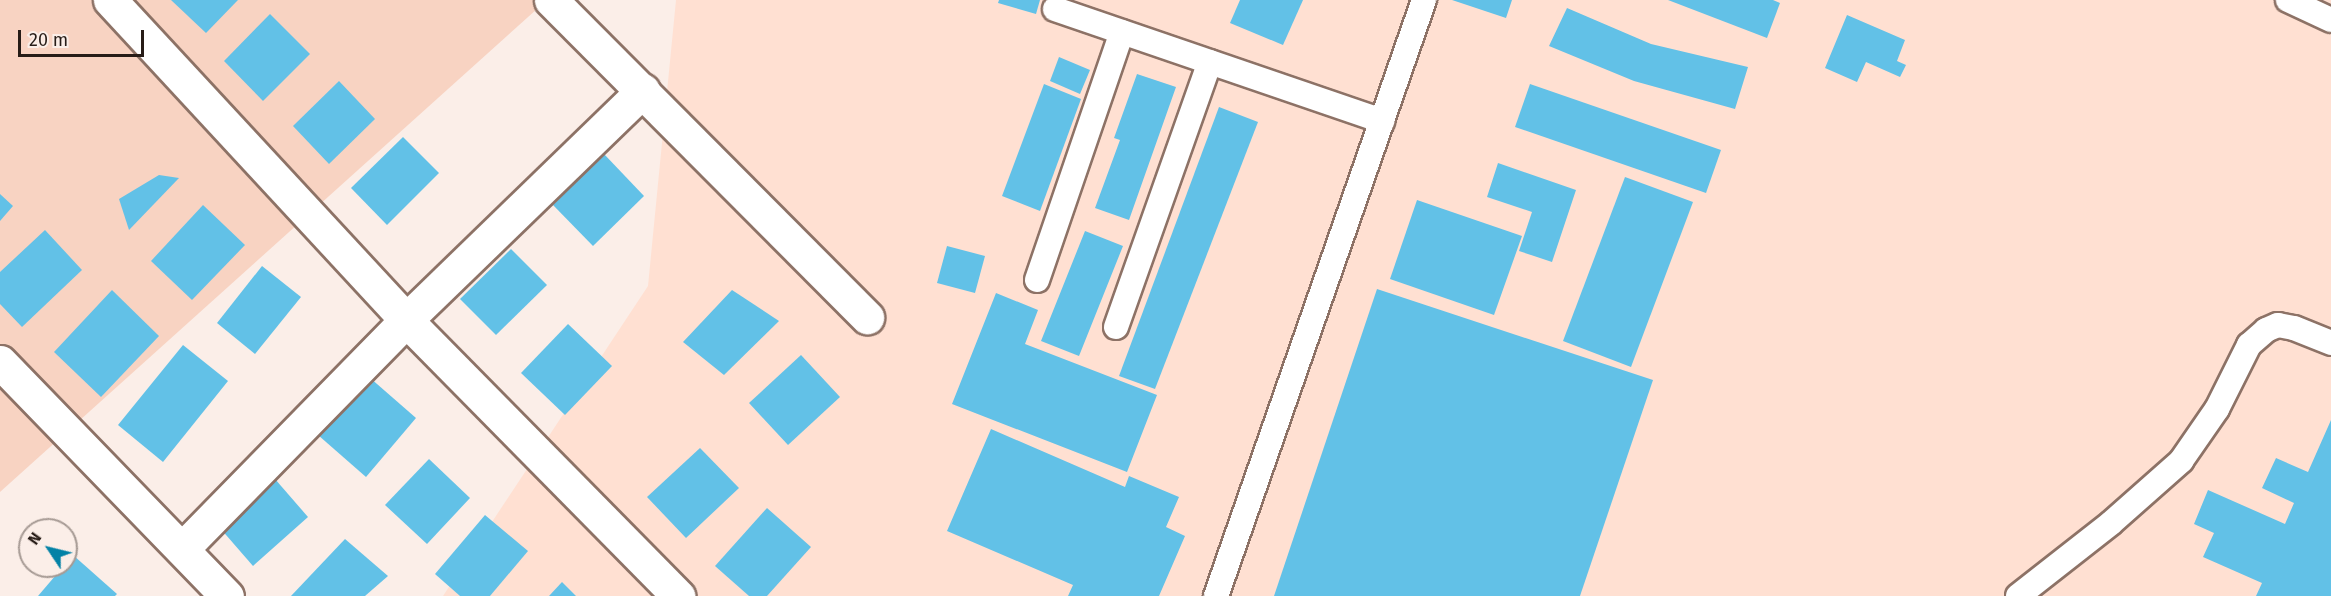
<!DOCTYPE html>
<html>
<head>
<meta charset="utf-8">
<style>
	body { margin:0 }
	#map { position:relative; width:2331px; height:596px; overflow:hidden; background:#fbeee8; font-family:"Fira Sans",sans-serif }
	div>[style] { position:absolute }
	.built>* { inset:0; background:#ffe0d2 }
	.green>* { inset:0; background:#f8d3c2 }
	.building>* { inset:0; background:#62c1e7 }
	.roads { filter:drop-shadow(2px 0 #8d7266) drop-shadow(-2px 0 #8d7266) drop-shadow(0 2px #8d7266) drop-shadow(0 -2px #8d7266) }
	.service>* { height:24px; margin:-12px; padding:0 12px; transform-origin:12px; border-radius:12px; background:#fff }
	.minor>* { height:33px; margin:-16.5px; padding:0 16.5px; transform-origin:16.5px; border-radius:16.5px; background:#fff }
	span { translate:-50% -50%; white-space:nowrap; text-align:center; line-height:1.15; -webkit-text-stroke:5px #fbeee8; paint-order:stroke }
	.north { position:absolute; left:18px; top:518px; width:60px; height:60px; box-sizing:border-box; background:#fbeee8; border:2px solid #a69a94; border-radius:50%; rotate:305deg; font-size:16px; font-weight:700; line-height:24px; text-align:center; color:#271c17 }
	.north::after { content:''; display:block; margin:auto; width:21px; height:27px; background:#0382a6; clip-path:polygon(50% 0,100% 100%,50% 72%,0 100%) }
	.scale { position:absolute; left:18px; top:30px; width:126px; height:27px; box-sizing:border-box; border:3px solid #271c17; border-top:0; padding-left:8px; font-size:18px; line-height:21px; white-space:nowrap; color:#271c17; -webkit-text-stroke:4px #fbeee8; paint-order:stroke }
</style>
</head>
<body>
<div id="map">
	<div class="built">
		<div style="clip-path:polygon(676px 0,2331px 0,2331px 596px,443px 596px,648px 286px)"></div>
	</div>
	<div class="green">
		<div style="clip-path:polygon(0 0,547px 0,0 492px)"></div>
	</div>
	<div class="building">
		<div style="clip-path:polygon(171px 0,238px 0,206px 33px)"></div>
		<div style="clip-path:polygon(999px 0,1040px 0,1036px 14px,998px 3px)"></div>
		<div style="clip-path:polygon(1240px 0,1303px 0,1283px 45px,1230px 23px)"></div>
		<div style="clip-path:polygon(1452px 0,1512px 0,1506px 18px)"></div>
		<div style="clip-path:polygon(1668px 0,1773px 0,1780px 3px,1767px 38px)"></div>
		<div style="clip-path:polygon(1567px 8px,1651px 44px,1748px 67px,1735px 109px,1634px 81px,1549px 46px)"></div>
		<div style="clip-path:polygon(270px 14px,310px 54px,263px 101px,224px 61px)"></div>
		<div style="clip-path:polygon(1847px 15px,1905px 40px,1897px 61px,1906px 65px,1900px 77px,1866px 62px,1857px 82px,1825px 68px)"></div>
		<div style="clip-path:polygon(1059px 57px,1090px 70px,1080px 94px,1050px 81px)"></div>
		<div style="clip-path:polygon(1137px 74px,1176px 87px,1129px 220px,1095px 208px,1120px 140px,1114px 138px)"></div>
		<div style="clip-path:polygon(339px 81px,375px 119px,329px 164px,293px 126px)"></div>
		<div style="clip-path:polygon(1044px 84px,1081px 99px,1040px 211px,1002px 196px)"></div>
		<div style="clip-path:polygon(1530px 84px,1721px 150px,1706px 193px,1515px 127px)"></div>
		<div style="clip-path:polygon(1219px 107px,1258px 122px,1155px 389px,1119px 376px)"></div>
		<div style="clip-path:polygon(403px 137px,439px 173px,387px 225px,351px 188px)"></div>
		<div style="clip-path:polygon(604px 154px,644px 196px,593px 246px,553px 205px)"></div>
		<div style="clip-path:polygon(1498px 163px,1576px 190px,1552px 262px,1519px 251px,1532px 212px,1487px 197px)"></div>
		<div style="clip-path:polygon(159px 175px,179px 178px,129px 230px,119px 199px)"></div>
		<div style="clip-path:polygon(1625px 177px,1693px 202px,1631px 367px,1563px 341px)"></div>
		<div style="clip-path:polygon(0 194px,13px 206px,0 221px)"></div>
		<div style="clip-path:polygon(1417px 200px,1522px 236px,1494px 315px,1390px 279px)"></div>
		<div style="clip-path:polygon(203px 205px,245px 245px,192px 300px,151px 261px)"></div>
		<div style="clip-path:polygon(45px 230px,82px 270px,22px 327px,0 304px,0 272px)"></div>
		<div style="clip-path:polygon(1085px 231px,1123px 246px,1079px 356px,1041px 341px)"></div>
		<div style="clip-path:polygon(947px 246px,985px 256px,975px 293px,937px 283px)"></div>
		<div style="clip-path:polygon(511px 249px,547px 285px,496px 335px,460px 299px)"></div>
		<div style="clip-path:polygon(262px 266px,301px 297px,255px 354px,217px 323px)"></div>
		<div style="clip-path:polygon(1377px 289px,1653px 380px,1580px 596px,1274px 596px)"></div>
		<div style="clip-path:polygon(112px 290px,159px 336px,101px 397px,54px 352px)"></div>
		<div style="clip-path:polygon(732px 290px,779px 321px,724px 375px,683px 342px)"></div>
		<div style="clip-path:polygon(996px 293px,1038px 310px,1025px 344px,1157px 395px,1127px 472px,952px 404px)"></div>
		<div style="clip-path:polygon(568px 324px,612px 366px,565px 415px,521px 373px)"></div>
		<div style="clip-path:polygon(183px 345px,228px 381px,163px 462px,118px 425px)"></div>
		<div style="clip-path:polygon(801px 355px,840px 397px,788px 445px,749px 403px)"></div>
		<div style="clip-path:polygon(369px 377px,416px 418px,366px 477px,318px 435px)"></div>
		<div style="clip-path:polygon(2331px 420px,2331px 596px,2256px 596px,2262px 583px,2203px 557px,2214px 533px,2194px 524px,2208px 490px,2285px 524px,2294px 503px,2262px 488px,2276px 458px,2308px 472px)"></div>
		<div style="clip-path:polygon(991px 429px,1125px 487px,1129px 476px,1179px 497px,1166px 527px,1185px 536px,1159px 596px,1068px 596px,1073px 585px,947px 531px)"></div>
		<div style="clip-path:polygon(700px 448px,739px 488px,686px 538px,647px 497px)"></div>
		<div style="clip-path:polygon(429px 459px,470px 498px,427px 544px,385px 505px)"></div>
		<div style="clip-path:polygon(275px 479px,308px 517px,253px 566px,220px 528px)"></div>
		<div style="clip-path:polygon(767px 508px,811px 547px,767px 596px,749px 596px,715px 566px)"></div>
		<div style="clip-path:polygon(485px 515px,528px 551px,490px 596px,460px 596px,435px 574px)"></div>
		<div style="clip-path:polygon(345px 539px,388px 576px,365px 596px,291px 596px)"></div>
		<div style="clip-path:polygon(73px 555px,117px 594px,115px 596px,38px 596px)"></div>
		<div style="clip-path:polygon(562px 582px,576px 596px,549px 596px)"></div>
	</div>
	<div class="roads">
		<div class="service">
			<div style="left:2288px;top:0;width:47px;rotate:24.9deg"></div>
			<div style="left:1055px;top:9px;width:346px;rotate:18.9deg"></div>
			<div style="left:1037px;top:280px;width:262px;rotate:-71.1deg"></div>
			<div style="left:1116px;top:327px;width:281px;rotate:-70.5deg"></div>
			<div style="left:1216px;top:596px;width:631px;rotate:-70.76deg"></div>
			<div style="left:2018px;top:596px;width:118px;rotate:-38.1deg"></div>
			<div style="left:2111px;top:523px;width:94px;rotate:-41.5deg"></div>
			<div style="left:2181px;top:461px;width:63px;rotate:-55.3deg"></div>
			<div style="left:2217px;top:409px;width:72px;rotate:-63.4deg"></div>
			<div style="left:2249px;top:345px;width:23px;rotate:-41deg"></div>
			<div style="left:2266px;top:330px;width:13px;rotate:-23deg"></div>
			<div style="left:2278px;top:325px;width:16px;rotate:11deg"></div>
			<div style="left:2294px;top:328px;width:40px;rotate:22deg"></div>
		</div>
		<div class="minor">
			<div style="left:110px;top:0;width:436px;rotate:47.2deg"></div>
			<div style="left:406px;top:320px;width:388px;rotate:45.4deg"></div>
			<div style="left:551px;top:0;width:448px;rotate:45.1deg"></div>
			<div style="left:0;top:362px;width:326px;rotate:45.9deg"></div>
			<div style="left:182px;top:549px;width:320px;rotate:-45.6deg"></div>
			<div style="left:406px;top:320px;width:330px;rotate:-44.1deg"></div>
		</div>
	</div>
	<div class="north">N</div>
	<div class="scale">20 m</div>
</div>
</body>
</html>
